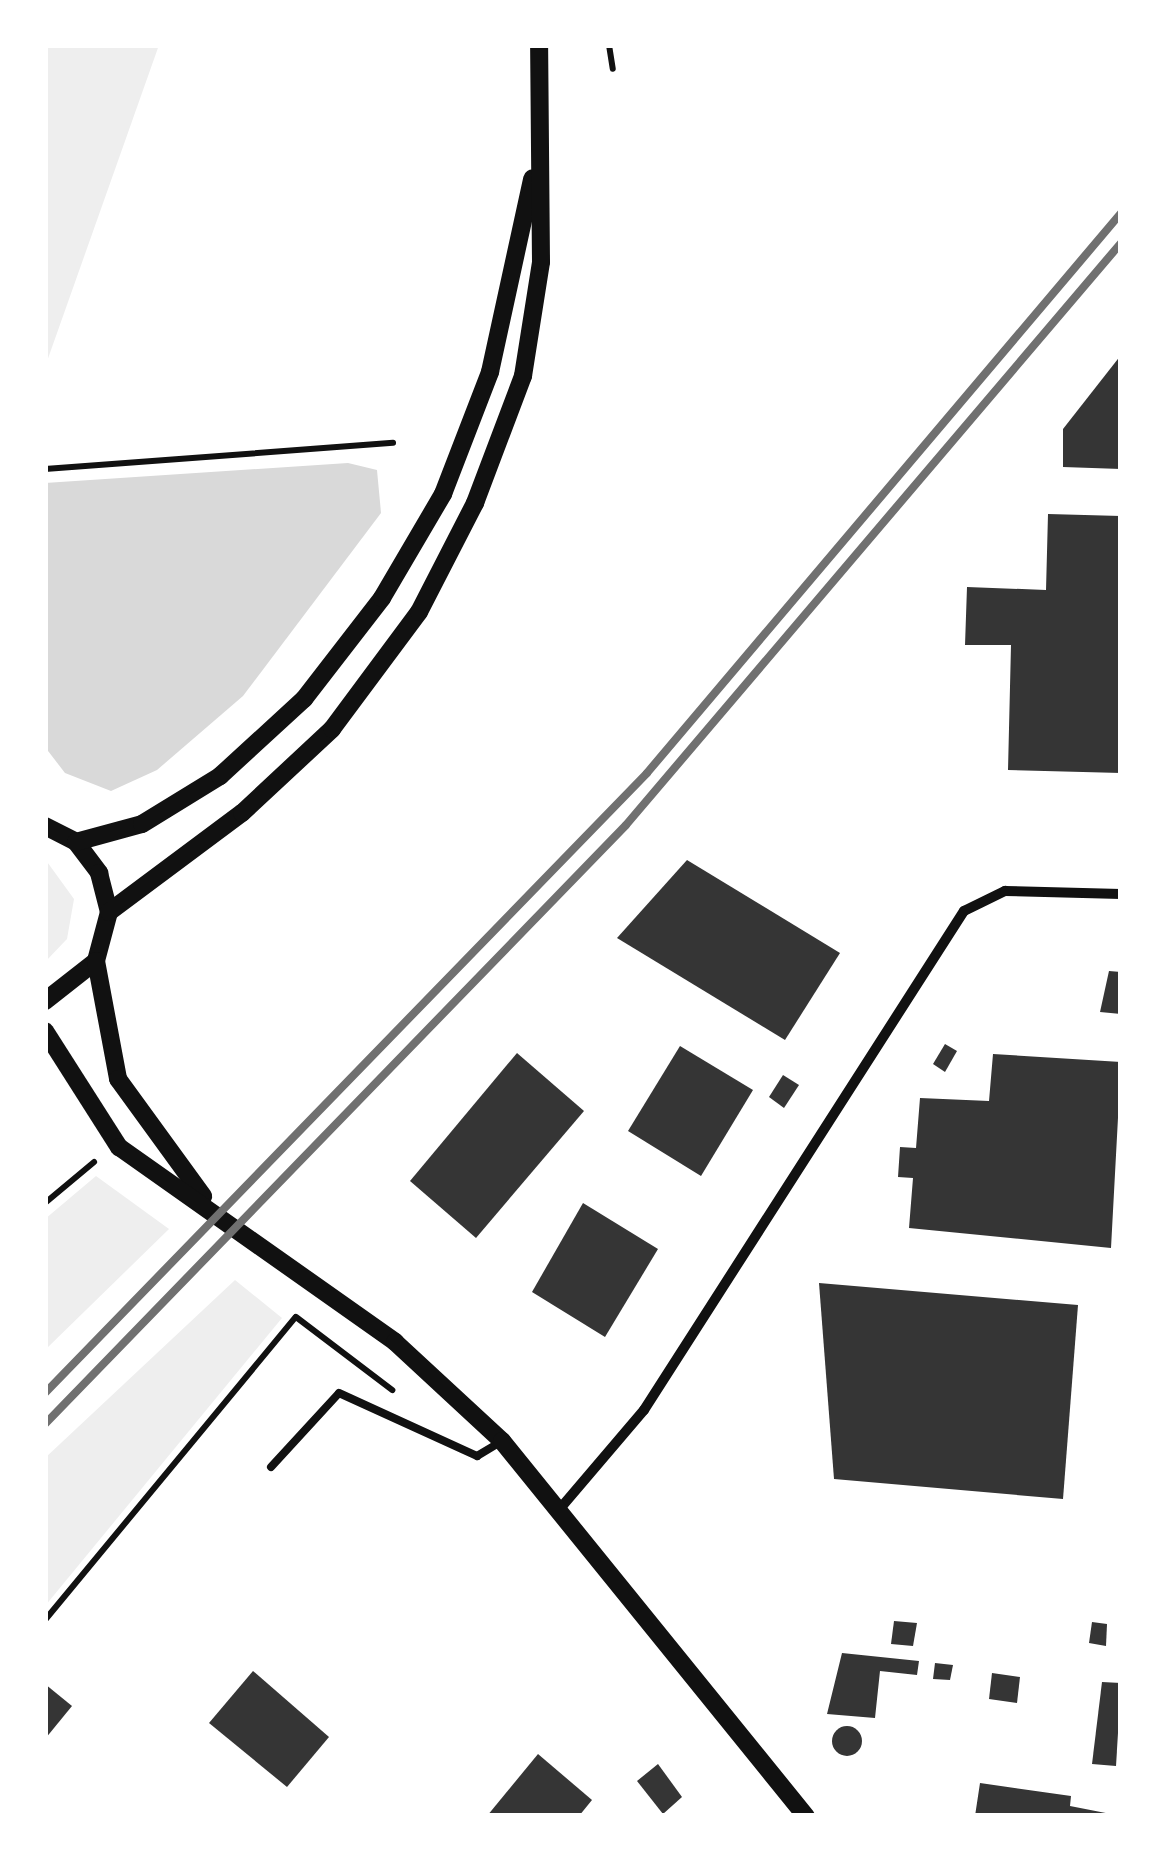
<!DOCTYPE html>
<html>
<head>
<meta charset="utf-8">
<style>
	body { margin:0 }
	#map { position:relative; width:1166px; height:1861px; overflow:hidden; background:#fff; font-family:"Fira Sans",sans-serif }
	div>[style] { position:absolute }
	.green>* { inset:0; background:#eee }
	.water>* { inset:0; background:#d9d9d9 }
	.building>* { inset:0; background:#353535 }
	.round { border-radius:50% }
	.path>* { height:6px; margin:-3px; padding:0 3px; transform-origin:3px; border-radius:3px; background:#111 }
	.service>* { height:8px; margin:-4px; padding:0 4px; transform-origin:4px; border-radius:4px; background:#111 }
	.minor>* { height:10px; margin:-5px; padding:0 5px; transform-origin:5px; border-radius:5px; background:#111 }
	.tertiary>* { height:18px; margin:-9px; padding:0 9px; transform-origin:9px; border-radius:9px; background:#111 }
	.rail>* { height:8px; margin:-4px; padding:0 4px; transform-origin:4px; border-radius:4px; background:#707070 }
	span { translate:-50% -50%; white-space:nowrap; text-align:center; line-height:1.15; -webkit-text-stroke:9px #fff; paint-order:stroke }
	.frame { position:absolute; inset:0; border:48px solid #fff; pointer-events:none }
</style>
</head>
<body>
<div id="map">
	<div class="green">
		<div style="clip-path:polygon(45px 45px,159px 45px,45px 367px)"></div>
		<div style="clip-path:polygon(45px 859px,74px 899px,67px 939px,45px 962px)"></div>
		<div style="clip-path:polygon(96px 1176px,169px 1229px,45px 1350px,45px 1219px)"></div>
		<div style="clip-path:polygon(235px 1280px,282px 1318px,45px 1606px,45px 1458px)"></div>
	</div>
	<div class="water">
		<div style="clip-path:polygon(348px 463px,377px 470px,381px 513px,243px 696px,157px 770px,111px 791px,65px 773px,45px 747px,45px 483px)"></div>
	</div>
	<div class="building">
		<div style="clip-path:polygon(1121px 355px,1121px 469px,1063px 467px,1063px 429px)"></div>
		<div style="clip-path:polygon(1048px 514px,1121px 516px,1121px 773px,1008px 770px,1011px 645px,965px 645px,967px 587px,1046px 590px)"></div>
		<div style="clip-path:polygon(687px 860px,840px 953px,785px 1040px,617px 938px)"></div>
		<div style="clip-path:polygon(1109px 971px,1121px 972px,1121px 1014px,1100px 1012px)"></div>
		<div style="clip-path:polygon(945px 1044px,957px 1051px,945px 1072px,933px 1064px)"></div>
		<div style="clip-path:polygon(680px 1046px,753px 1090px,701px 1176px,628px 1131px)"></div>
		<div style="clip-path:polygon(517px 1053px,584px 1111px,476px 1238px,410px 1181px)"></div>
		<div style="clip-path:polygon(993px 1054px,1121px 1062px,1111px 1248px,909px 1228px,913px 1178px,898px 1177px,900px 1147px,916px 1148px,920px 1098px,989px 1101px)"></div>
		<div style="clip-path:polygon(783px 1075px,799px 1085px,784px 1108px,769px 1097px)"></div>
		<div style="clip-path:polygon(583px 1203px,658px 1249px,605px 1337px,532px 1292px)"></div>
		<div style="clip-path:polygon(819px 1283px,1078px 1305px,1063px 1499px,834px 1479px)"></div>
		<div style="clip-path:polygon(894px 1621px,917px 1623px,913px 1646px,891px 1644px)"></div>
		<div style="clip-path:polygon(1092px 1622px,1107px 1624px,1106px 1646px,1089px 1643px)"></div>
		<div style="clip-path:polygon(842px 1653px,919px 1661px,917px 1675px,880px 1671px,875px 1718px,827px 1714px)"></div>
		<div style="clip-path:polygon(935px 1663px,953px 1665px,950px 1680px,933px 1679px)"></div>
		<div style="clip-path:polygon(253px 1671px,329px 1737px,287px 1787px,209px 1723px)"></div>
		<div style="clip-path:polygon(992px 1673px,1020px 1677px,1017px 1703px,989px 1699px)"></div>
		<div style="clip-path:polygon(1102px 1682px,1121px 1683px,1116px 1766px,1092px 1764px)"></div>
		<div style="clip-path:polygon(45px 1684px,72px 1706px,45px 1739px)"></div>
		<div class="round" style="left:832px;top:1726px;width:30px;height:30px"></div>
		<div style="clip-path:polygon(538px 1754px,592px 1800px,579px 1816px,487px 1816px)"></div>
		<div style="clip-path:polygon(658px 1764px,682px 1797px,663px 1814px,637px 1781px)"></div>
		<div style="clip-path:polygon(980px 1783px,1071px 1796px,1070px 1806px,1121px 1816px,975px 1816px)"></div>
	</div>
	<div class="path">
		<div style="left:609px;top:45px;width:24px;rotate:81deg"></div>
		<div style="left:45px;top:469px;width:349px;rotate:-4.3deg"></div>
		<div style="left:45px;top:1203px;width:64px;rotate:-39.9deg"></div>
		<div style="left:45px;top:1620px;width:393px;rotate:-50.4deg"></div>
		<div style="left:296px;top:1317px;width:121px;rotate:37.2deg"></div>
	</div>
	<div class="service">
		<div style="left:271px;top:1467px;width:100px;rotate:-47.4deg"></div>
		<div style="left:339px;top:1393px;width:152px;rotate:24.5deg"></div>
		<div style="left:477px;top:1456px;width:29px;rotate:-31deg"></div>
	</div>
	<div class="minor">
		<div style="left:558px;top:1511px;width:133px;rotate:-49.6deg"></div>
		<div style="left:644px;top:1410px;width:593px;rotate:-57.33deg"></div>
		<div style="left:964px;top:911px;width:46px;rotate:-26deg"></div>
		<div style="left:1005px;top:891px;width:116px;rotate:1.5deg"></div>
	</div>
	<div class="tertiary">
		<div style="left:45px;top:826px;width:35px;rotate:27deg"></div>
		<div style="left:76px;top:842px;width:39px;rotate:53deg"></div>
		<div style="left:99px;top:873px;width:40px;rotate:75.6deg"></div>
		<div style="left:109px;top:912px;width:51px;rotate:104.9deg"></div>
		<div style="left:96px;top:961px;width:65px;rotate:141.9deg"></div>
		<div style="left:76px;top:842px;width:68px;rotate:-15.3deg"></div>
		<div style="left:142px;top:824px;width:92px;rotate:-31.6deg"></div>
		<div style="left:220px;top:776px;width:114px;rotate:-42.5deg"></div>
		<div style="left:304px;top:699px;width:128px;rotate:-52.3deg"></div>
		<div style="left:382px;top:598px;width:121px;rotate:-59.6deg"></div>
		<div style="left:443px;top:494px;width:131px;rotate:-68.9deg"></div>
		<div style="left:490px;top:372px;width:198px;rotate:-77.7deg"></div>
		<div style="left:109px;top:912px;width:166px;rotate:-36.7deg"></div>
		<div style="left:242px;top:813px;width:123px;rotate:-43deg"></div>
		<div style="left:332px;top:729px;width:146px;rotate:-53.4deg"></div>
		<div style="left:419px;top:612px;width:123px;rotate:-62.8deg"></div>
		<div style="left:475px;top:503px;width:136px;rotate:-69.3deg"></div>
		<div style="left:523px;top:376px;width:115px;rotate:-81deg"></div>
		<div style="left:541px;top:262px;width:217px;rotate:-90.5deg"></div>
		<div style="left:96px;top:961px;width:120px;rotate:79.4deg"></div>
		<div style="left:118px;top:1079px;width:145px;rotate:54deg"></div>
		<div style="left:45px;top:1031px;width:138px;rotate:57.5deg"></div>
		<div style="left:119px;top:1147px;width:338px;rotate:35.2deg"></div>
		<div style="left:395px;top:1342px;width:146px;rotate:42.8deg"></div>
		<div style="left:502px;top:1441px;width:483px;rotate:51deg"></div>
	</div>
	<div class="rail">
		<div style="left:45px;top:1393px;width:864px;rotate:-45.84deg"></div>
		<div style="left:647px;top:773px;width:734px;rotate:-49.75deg"></div>
		<div style="left:45px;top:1424px;width:834px;rotate:-45.87deg"></div>
		<div style="left:626px;top:825px;width:764px;rotate:-49.62deg"></div>
	</div>
	<div class="frame"></div>
</div>
</body>
</html>
